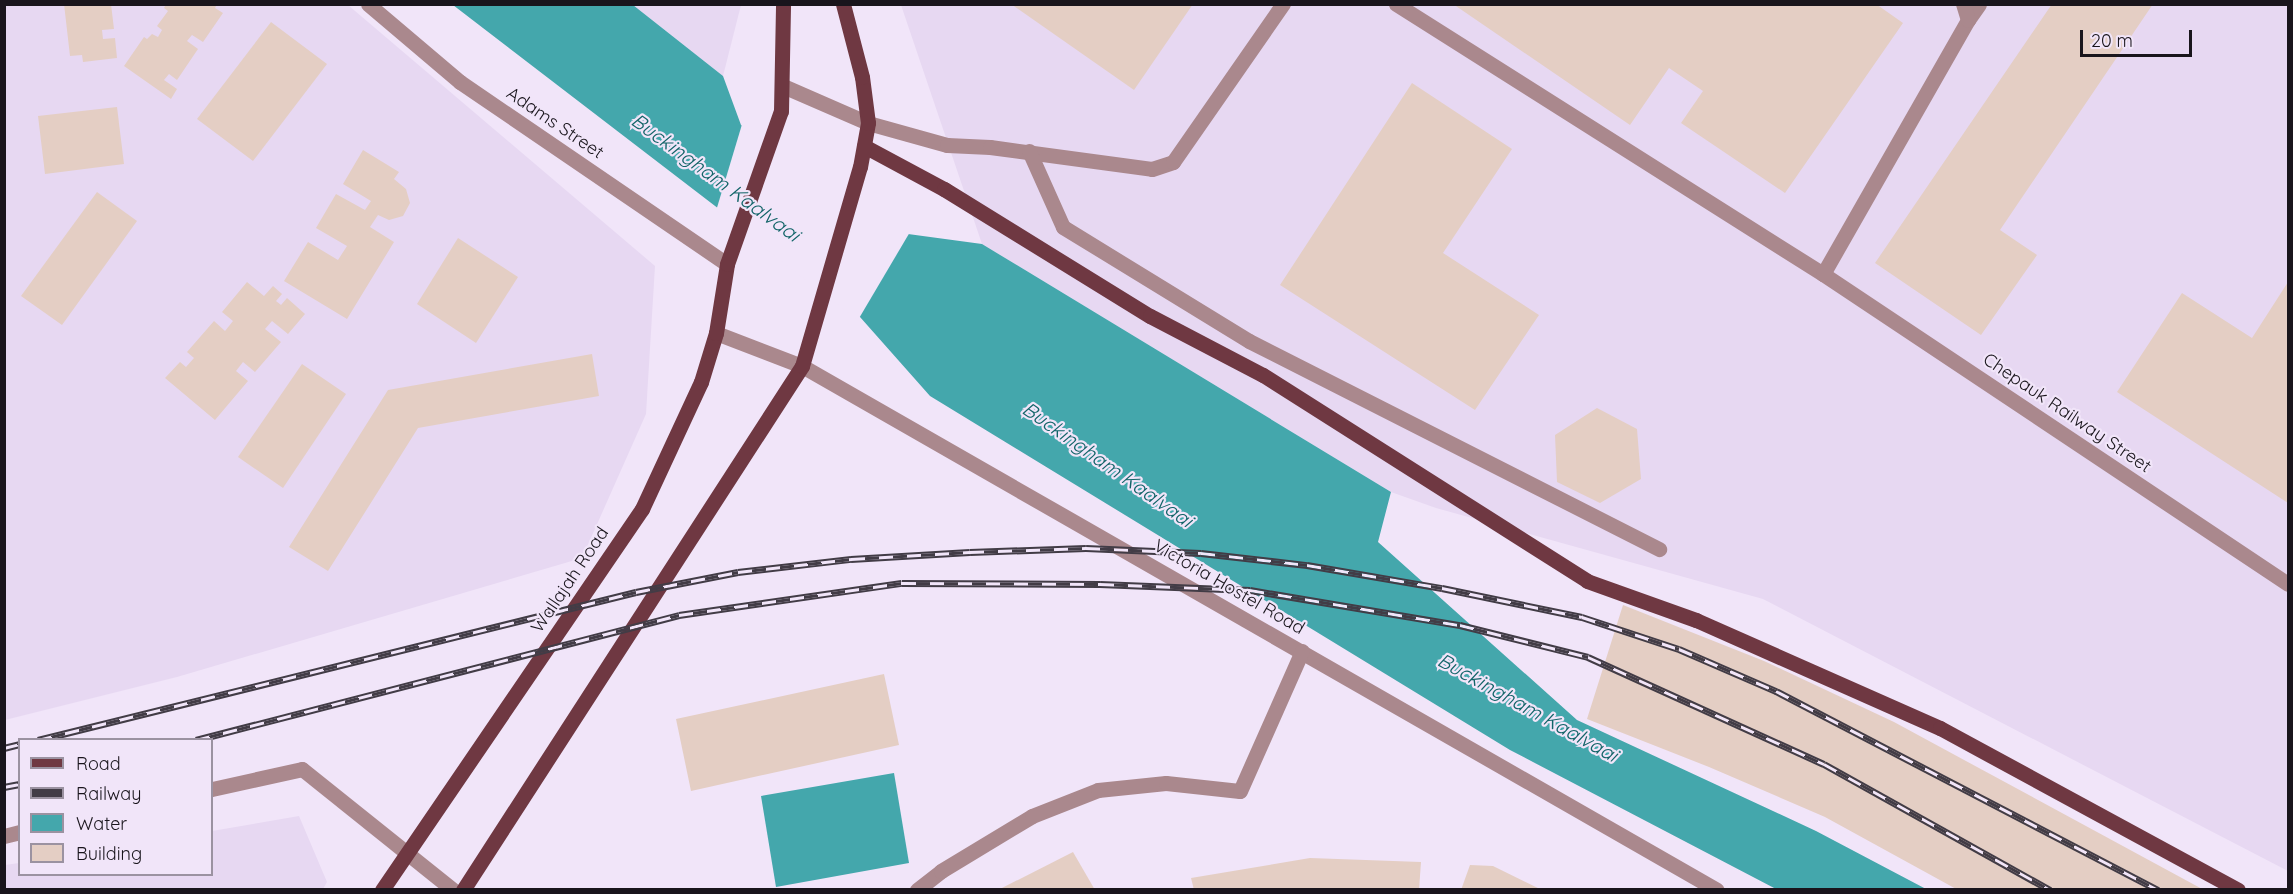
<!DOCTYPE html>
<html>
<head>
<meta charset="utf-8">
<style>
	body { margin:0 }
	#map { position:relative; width:2293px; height:894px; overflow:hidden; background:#f1e5f9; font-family:Quicksand,sans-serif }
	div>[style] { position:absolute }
	.built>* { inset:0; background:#e7d8f2 }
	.water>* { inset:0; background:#44a7ac }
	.pier>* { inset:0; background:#f1e5f9 }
	.building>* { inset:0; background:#e4cec4 }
	.minor>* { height:15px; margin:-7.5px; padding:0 7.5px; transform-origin:7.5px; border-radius:7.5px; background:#aa888d }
	.major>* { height:15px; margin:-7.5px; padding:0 7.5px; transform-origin:7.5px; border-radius:7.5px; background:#6f3842 }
	.rail>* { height:7px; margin-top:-3.5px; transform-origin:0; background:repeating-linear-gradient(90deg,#f1e5f9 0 14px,#423c46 0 28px); box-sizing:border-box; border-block:2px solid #423c46 }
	span { translate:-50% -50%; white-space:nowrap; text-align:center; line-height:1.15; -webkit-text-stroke:4.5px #f1e5f9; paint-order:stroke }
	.street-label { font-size:18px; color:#19151c }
	.water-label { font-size:20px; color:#126468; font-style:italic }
	.frame { position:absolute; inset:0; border:6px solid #19151c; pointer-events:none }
	.legend { position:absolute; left:18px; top:738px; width:195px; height:138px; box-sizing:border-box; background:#f1e5f9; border:2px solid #9b92a1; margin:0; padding:8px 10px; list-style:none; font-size:18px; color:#19151c }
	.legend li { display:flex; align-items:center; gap:12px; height:30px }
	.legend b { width:30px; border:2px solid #9b92a1 }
	.scale { position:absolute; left:2080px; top:30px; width:112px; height:27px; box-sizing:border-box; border:3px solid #19151c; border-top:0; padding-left:8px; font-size:18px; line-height:21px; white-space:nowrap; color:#19151c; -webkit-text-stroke:4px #f1e5f9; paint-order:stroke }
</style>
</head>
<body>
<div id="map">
	<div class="built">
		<div style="clip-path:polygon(5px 5px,348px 5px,655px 266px,646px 414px,582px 558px,177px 677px,5px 720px)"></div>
		<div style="clip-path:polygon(633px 5px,741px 5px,723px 76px)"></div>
		<div style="clip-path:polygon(901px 5px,2288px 5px,2288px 871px,1763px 599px,1436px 508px,1391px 492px,982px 244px)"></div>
		<div style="clip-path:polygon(299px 816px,327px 882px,323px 889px,5px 889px,5px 865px,19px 863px,20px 874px,212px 874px,212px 831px)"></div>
	</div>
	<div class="water">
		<div style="clip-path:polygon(453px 5px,633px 5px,723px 76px,741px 125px,908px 234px,982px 244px,1391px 492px,1378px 542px,1577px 720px,1816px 831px,1926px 889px,1776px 889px,1510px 750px,930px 396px,860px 317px)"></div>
		<div style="clip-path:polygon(894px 773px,909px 863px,776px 887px,761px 796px)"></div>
	</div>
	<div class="pier">
		<div style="clip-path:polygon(743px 121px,910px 232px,858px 320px,716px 211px)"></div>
	</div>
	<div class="building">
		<div style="clip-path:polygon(64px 4px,111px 4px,114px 29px,102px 30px,103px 39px,115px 38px,117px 58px,83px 62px,82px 55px,70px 56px)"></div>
		<div style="clip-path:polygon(166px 4px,217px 4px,215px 8px,223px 13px,203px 42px,192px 35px,187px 41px,198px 49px,177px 80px,169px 74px,164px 80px,177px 89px,171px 99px,124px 66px,144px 37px,147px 39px,152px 34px,158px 37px,162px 30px,157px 26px,168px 11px,164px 8px)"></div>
		<div style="clip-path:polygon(1011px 4px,1193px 4px,1134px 90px)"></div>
		<div style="clip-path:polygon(1453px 4px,1876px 4px,1903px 23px,1785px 193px,1681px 123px,1703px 91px,1669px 68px,1630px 125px)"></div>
		<div style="clip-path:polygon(2052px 4px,2153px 4px,2000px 230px,2037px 255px,1981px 335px,1875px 263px)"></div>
		<div style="clip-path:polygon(271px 22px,327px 64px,253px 161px,197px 119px)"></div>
		<div style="clip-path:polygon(1412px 83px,1512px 149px,1443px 253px,1539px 315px,1475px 410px,1280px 285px)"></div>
		<div style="clip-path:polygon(117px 107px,124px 164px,45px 174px,38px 116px)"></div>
		<div style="clip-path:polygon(363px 150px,399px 172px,394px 179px,406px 189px,410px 203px,403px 216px,389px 220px,378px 215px,370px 227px,394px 242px,347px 319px,284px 281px,308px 242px,338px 260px,347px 246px,316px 228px,336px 194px,365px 210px,371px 201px,343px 184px)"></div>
		<div style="clip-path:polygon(97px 192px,137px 221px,62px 325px,21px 296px)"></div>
		<div style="clip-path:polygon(458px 238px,518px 277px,476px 343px,417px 304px)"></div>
		<div style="clip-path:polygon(247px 282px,264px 296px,273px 286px,282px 294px,276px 301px,281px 305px,287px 298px,305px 314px,288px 334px,272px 321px,265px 329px,281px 342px,255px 372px,243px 362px,236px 371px,248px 381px,215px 420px,165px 378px,180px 362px,186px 367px,194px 358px,187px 352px,214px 321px,225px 331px,233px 321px,222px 312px)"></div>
		<div style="clip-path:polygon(2288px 282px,2288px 503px,2117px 392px,2182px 293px,2252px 338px)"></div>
		<div style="clip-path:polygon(592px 354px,599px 396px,418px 428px,328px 571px,289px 547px,388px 390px)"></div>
		<div style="clip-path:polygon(302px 364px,346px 394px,283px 488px,238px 457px)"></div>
		<div style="clip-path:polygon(1597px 408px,1637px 429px,1641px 479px,1600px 503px,1557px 482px,1555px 435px)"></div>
		<div style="clip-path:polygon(1623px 605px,1764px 661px,1894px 722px,2204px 890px,1958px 890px,1825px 817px,1709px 767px,1587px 719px)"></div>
		<div style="clip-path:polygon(884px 674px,899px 745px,691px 791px,676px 719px)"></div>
		<div style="clip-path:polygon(1073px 852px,1095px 890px,998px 890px)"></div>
		<div style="clip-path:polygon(1310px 858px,1421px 862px,1419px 890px,1194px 890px,1191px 878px)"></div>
		<div style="clip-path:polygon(1470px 865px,1493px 866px,1542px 890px,1461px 890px)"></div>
	</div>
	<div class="minor">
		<div style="left:368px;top:4px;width:121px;rotate:40.3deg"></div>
		<div style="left:460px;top:82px;width:323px;rotate:34.3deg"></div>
		<div style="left:1396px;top:4px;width:505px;rotate:32.31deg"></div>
		<div style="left:1823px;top:274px;width:559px;rotate:33.69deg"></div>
		<div style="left:1968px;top:20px;width:19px;rotate:-55deg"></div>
		<div style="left:783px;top:86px;width:93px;rotate:23.5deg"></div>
		<div style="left:868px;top:123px;width:82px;rotate:15.6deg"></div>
		<div style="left:947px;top:145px;width:43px;rotate:2.7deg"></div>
		<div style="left:990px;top:147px;width:163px;rotate:7.7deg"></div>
		<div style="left:1152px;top:169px;width:22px;rotate:-18deg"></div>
		<div style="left:1173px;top:162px;width:193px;rotate:-55.2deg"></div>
		<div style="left:1029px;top:151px;width:83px;rotate:65.9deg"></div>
		<div style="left:1063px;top:227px;width:218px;rotate:31.5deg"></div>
		<div style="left:1249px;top:341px;width:460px;rotate:26.9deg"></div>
		<div style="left:1823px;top:274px;width:292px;rotate:-60.3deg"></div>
		<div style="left:1968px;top:20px;width:17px;rotate:-107deg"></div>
		<div style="left:716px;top:333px;width:92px;rotate:21deg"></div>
		<div style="left:802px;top:366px;width:1054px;rotate:29.8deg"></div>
		<div style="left:212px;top:789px;width:92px;rotate:-12.5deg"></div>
		<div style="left:302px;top:769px;width:193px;rotate:38.7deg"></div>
		<div style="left:4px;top:836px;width:16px;rotate:-14deg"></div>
		<div style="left:917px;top:890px;width:31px;rotate:-38deg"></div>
		<div style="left:941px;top:871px;width:106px;rotate:-31.1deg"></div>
		<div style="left:1032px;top:816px;width:71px;rotate:-21.5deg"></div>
		<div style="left:1098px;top:790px;width:68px;rotate:-5.9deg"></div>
		<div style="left:1166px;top:783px;width:74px;rotate:6.2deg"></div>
		<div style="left:1240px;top:791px;width:153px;rotate:-66.1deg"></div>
	</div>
	<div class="major">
		<div style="left:864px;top:146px;width:91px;rotate:28.3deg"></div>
		<div style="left:944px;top:189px;width:242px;rotate:31.7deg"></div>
		<div style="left:1150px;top:316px;width:127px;rotate:27.6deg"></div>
		<div style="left:1263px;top:375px;width:384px;rotate:32.4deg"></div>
		<div style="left:1587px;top:581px;width:116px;rotate:19.7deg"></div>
		<div style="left:1696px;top:620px;width:267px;rotate:23.9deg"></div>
		<div style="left:1940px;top:728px;width:339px;rotate:28.5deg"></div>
		<div style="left:382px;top:890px;width:461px;rotate:-55.7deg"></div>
		<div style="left:642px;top:509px;width:140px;rotate:-65.1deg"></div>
		<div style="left:701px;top:382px;width:51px;rotate:-73deg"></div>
		<div style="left:716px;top:333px;width:70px;rotate:-80.9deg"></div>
		<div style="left:727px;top:264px;width:162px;rotate:-70.6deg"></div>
		<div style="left:781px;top:111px;width:107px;rotate:-88.9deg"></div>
		<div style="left:463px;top:890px;width:624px;rotate:-57.1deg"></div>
		<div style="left:802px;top:366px;width:207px;rotate:-73.8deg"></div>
		<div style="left:860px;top:167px;width:45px;rotate:-79.7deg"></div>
		<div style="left:868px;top:123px;width:46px;rotate:-97.4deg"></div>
		<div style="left:862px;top:77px;width:75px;rotate:-104.6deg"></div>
	</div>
	<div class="rail">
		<div style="left:38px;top:740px;width:616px;rotate:-13.9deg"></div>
		<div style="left:636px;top:592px;width:104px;rotate:-11.1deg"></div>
		<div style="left:738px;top:572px;width:114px;rotate:-6.6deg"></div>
		<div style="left:851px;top:559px;width:119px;rotate:-3.4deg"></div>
		<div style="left:970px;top:552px;width:116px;rotate:-2deg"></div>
		<div style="left:1086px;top:548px;width:115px;rotate:2.5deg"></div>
		<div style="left:1201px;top:553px;width:107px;rotate:6.5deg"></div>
		<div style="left:1307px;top:565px;width:137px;rotate:9.7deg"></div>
		<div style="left:1442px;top:588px;width:143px;rotate:11.7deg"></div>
		<div style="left:1582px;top:617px;width:102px;rotate:18.3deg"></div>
		<div style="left:1679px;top:649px;width:106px;rotate:23.4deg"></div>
		<div style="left:1776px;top:691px;width:431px;rotate:27.5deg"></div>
		<div style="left:196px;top:740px;width:499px;rotate:-14.5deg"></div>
		<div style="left:679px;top:615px;width:225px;rotate:-8.2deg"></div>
		<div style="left:902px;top:583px;width:198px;rotate:0.3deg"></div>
		<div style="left:1100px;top:584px;width:150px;rotate:2.3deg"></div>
		<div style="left:1250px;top:590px;width:213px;rotate:9.5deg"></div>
		<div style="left:1460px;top:625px;width:132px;rotate:14deg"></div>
		<div style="left:1588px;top:657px;width:259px;rotate:24.4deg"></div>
		<div style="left:1824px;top:764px;width:259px;rotate:29.1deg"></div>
		<div style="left:4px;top:748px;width:16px;rotate:-14deg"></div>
		<div style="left:4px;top:787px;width:16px;rotate:-11deg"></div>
	</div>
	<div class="street-label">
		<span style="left:555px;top:123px;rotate:34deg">Adams Street</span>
		<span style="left:2067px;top:413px;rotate:34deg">Chepauk Railway Street</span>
		<span style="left:570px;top:580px;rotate:-56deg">Wallajah Road</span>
		<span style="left:1229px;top:587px;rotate:30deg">Victoria Hostel Road</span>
	</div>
	<div class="water-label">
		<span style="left:716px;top:177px;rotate:36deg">Buckingham Kaalvaai</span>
		<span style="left:1108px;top:464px;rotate:35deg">Buckingham Kaalvaai</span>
		<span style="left:1528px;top:707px;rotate:29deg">Buckingham Kaalvaai</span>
	</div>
	<div class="frame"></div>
	<ul class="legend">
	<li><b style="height:8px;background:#6f3842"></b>Road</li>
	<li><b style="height:8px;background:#423c46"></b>Railway</li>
	<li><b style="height:16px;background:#44a7ac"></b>Water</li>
	<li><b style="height:16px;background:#e4cec4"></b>Building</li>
	</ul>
	<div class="scale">20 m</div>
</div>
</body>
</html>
